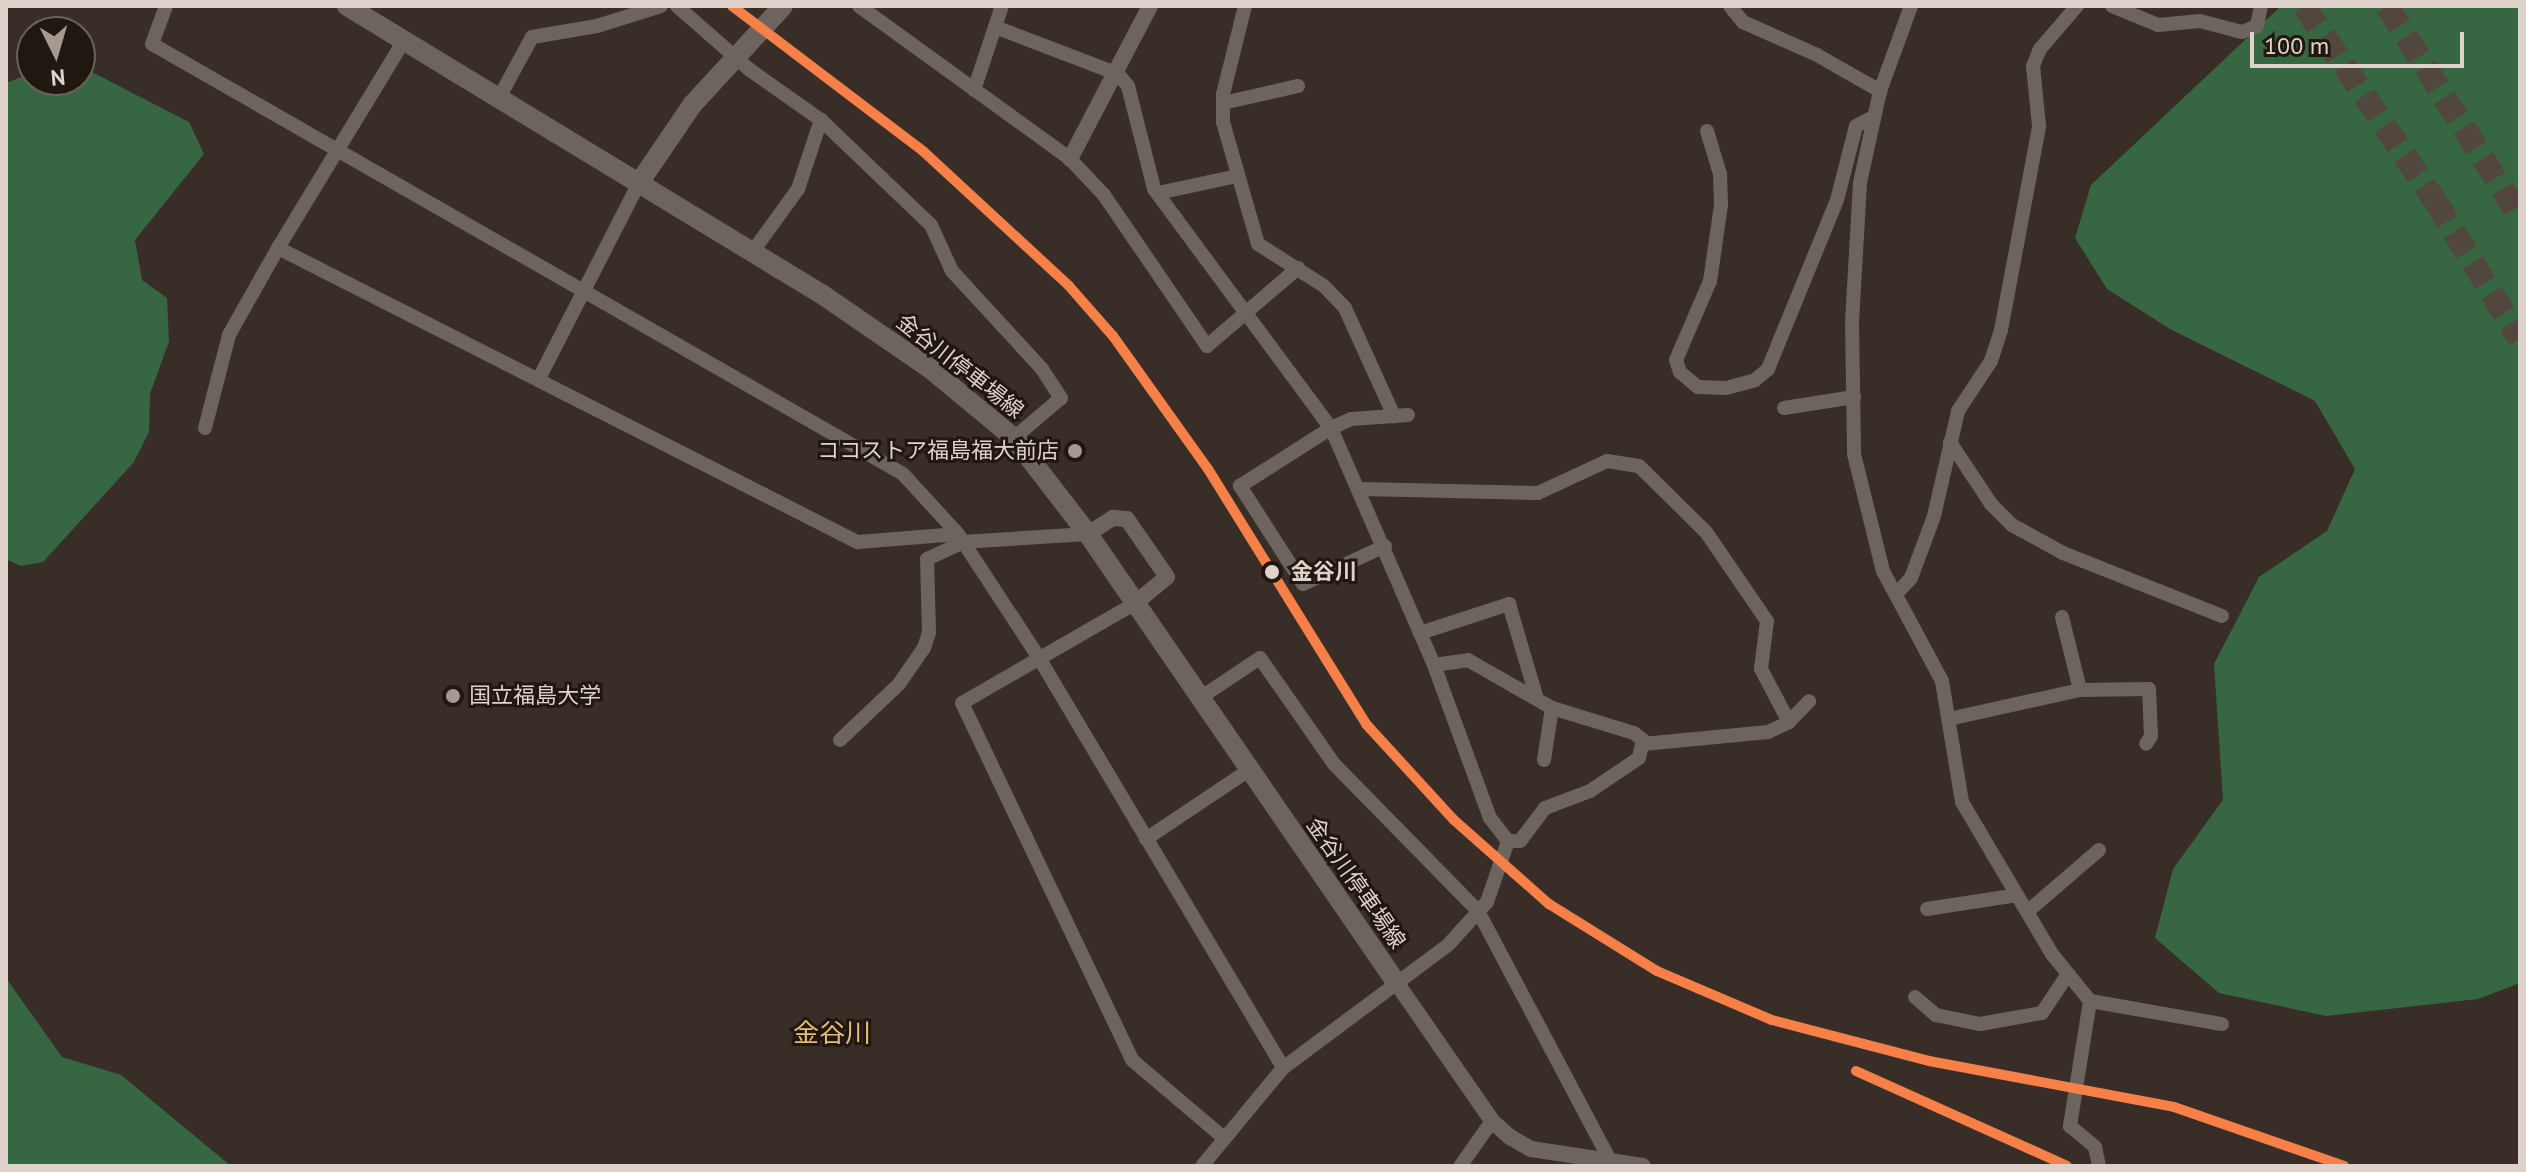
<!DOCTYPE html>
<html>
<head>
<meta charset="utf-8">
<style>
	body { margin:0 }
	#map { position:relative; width:2526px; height:1172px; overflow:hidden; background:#392e27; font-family:"PT Sans","Noto Sans JP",sans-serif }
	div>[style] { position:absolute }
	.forest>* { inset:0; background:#366742 }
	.motorway-tunnel>* { height:24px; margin-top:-12px; transform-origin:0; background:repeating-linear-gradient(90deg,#52473f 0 24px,transparent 0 36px) }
	.minor>* { height:14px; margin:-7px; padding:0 7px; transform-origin:7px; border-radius:7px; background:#6e645e }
	.tertiary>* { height:16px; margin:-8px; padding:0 8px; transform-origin:8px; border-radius:8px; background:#6e645e }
	.secondary>* { height:20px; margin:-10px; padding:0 10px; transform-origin:10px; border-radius:10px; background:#6e645e }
	.rail-1>* { height:10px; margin:-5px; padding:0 5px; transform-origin:5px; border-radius:5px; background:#f78048 }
	.dots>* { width:22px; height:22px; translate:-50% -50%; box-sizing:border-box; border:4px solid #201711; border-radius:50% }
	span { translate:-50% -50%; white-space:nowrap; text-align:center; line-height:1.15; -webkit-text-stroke:6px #201711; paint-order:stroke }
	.street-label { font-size:22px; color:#dfd2ca }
	.poi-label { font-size:22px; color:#dfd2ca }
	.right { translate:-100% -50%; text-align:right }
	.left { translate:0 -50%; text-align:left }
	.stop-label { font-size:22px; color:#dfd2ca; font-weight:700 }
	.quarter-label { font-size:26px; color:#e6bc77 }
	.frame { position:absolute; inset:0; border:8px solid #dfd2ca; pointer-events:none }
	.north { position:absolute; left:16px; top:16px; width:80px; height:80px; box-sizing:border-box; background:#201711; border:2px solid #6c625b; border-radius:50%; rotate:175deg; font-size:22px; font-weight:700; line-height:32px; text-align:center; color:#dfd2ca }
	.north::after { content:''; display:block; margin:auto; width:28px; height:36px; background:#a59991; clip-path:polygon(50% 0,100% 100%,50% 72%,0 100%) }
	.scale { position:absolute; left:2250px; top:32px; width:214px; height:36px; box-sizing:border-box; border:4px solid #dfd2ca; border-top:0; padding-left:10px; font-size:24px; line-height:28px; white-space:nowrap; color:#dfd2ca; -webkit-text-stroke:6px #201711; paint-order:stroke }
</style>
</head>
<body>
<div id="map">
	<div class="forest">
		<div style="clip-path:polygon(2281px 6px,2520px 6px,2520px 983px,2478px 999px,2326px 1016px,2219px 993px,2155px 938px,2173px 869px,2223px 800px,2214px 664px,2259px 577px,2327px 531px,2355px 469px,2315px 401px,2170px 329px,2107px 289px,2075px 238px,2091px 185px)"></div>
		<div style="clip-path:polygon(80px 66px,189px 122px,204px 154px,135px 240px,142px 280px,167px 298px,169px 341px,150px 394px,149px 432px,134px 462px,43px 562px,21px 566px,6px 559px,6px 83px,32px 73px,32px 80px,80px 80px)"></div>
		<div style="clip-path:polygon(6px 978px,62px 1057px,121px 1075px,231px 1166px,6px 1166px)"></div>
	</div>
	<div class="motorway-tunnel">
		<div style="left:2304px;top:6px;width:235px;rotate:56.1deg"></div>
		<div style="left:2435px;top:201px;width:162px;rotate:58.4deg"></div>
		<div style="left:2387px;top:6px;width:249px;rotate:57.8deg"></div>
	</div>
	<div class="minor">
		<div style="left:166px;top:6px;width:40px;rotate:110.2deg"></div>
		<div style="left:152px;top:44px;width:865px;rotate:29.79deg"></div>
		<div style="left:903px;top:474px;width:81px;rotate:47.5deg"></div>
		<div style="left:958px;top:534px;width:148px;rotate:56.8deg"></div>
		<div style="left:1039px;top:658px;width:477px;rotate:59.2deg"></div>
		<div style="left:677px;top:6px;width:97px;rotate:41.2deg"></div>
		<div style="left:750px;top:70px;width:87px;rotate:35.2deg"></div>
		<div style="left:821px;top:120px;width:152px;rotate:43.7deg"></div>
		<div style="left:931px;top:225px;width:51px;rotate:65.5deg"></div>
		<div style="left:952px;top:271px;width:133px;rotate:47.4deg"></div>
		<div style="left:1042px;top:369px;width:35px;rotate:57deg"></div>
		<div style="left:1061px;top:398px;width:62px;rotate:139.6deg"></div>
		<div style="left:859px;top:6px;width:261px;rotate:35.9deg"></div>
		<div style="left:1070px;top:159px;width:50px;rotate:46.6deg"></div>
		<div style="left:1104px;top:195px;width:183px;rotate:55.7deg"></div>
		<div style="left:1207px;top:346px;width:120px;rotate:-40.6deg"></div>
		<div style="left:1245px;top:6px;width:91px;rotate:104deg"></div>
		<div style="left:1223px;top:94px;width:28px;rotate:90deg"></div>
		<div style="left:1223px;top:122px;width:127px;rotate:74deg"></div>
		<div style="left:1258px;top:244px;width:78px;rotate:32.5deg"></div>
		<div style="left:1324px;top:286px;width:30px;rotate:46deg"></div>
		<div style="left:1345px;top:308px;width:119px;rotate:65.6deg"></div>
		<div style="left:1730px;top:6px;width:21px;rotate:51deg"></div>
		<div style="left:1743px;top:22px;width:81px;rotate:24deg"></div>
		<div style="left:1817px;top:55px;width:73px;rotate:29.7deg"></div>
		<div style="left:1911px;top:6px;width:90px;rotate:110deg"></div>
		<div style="left:1880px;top:91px;width:94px;rotate:102.3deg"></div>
		<div style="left:1860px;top:183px;width:138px;rotate:93.3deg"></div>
		<div style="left:1852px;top:321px;width:133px;rotate:89.1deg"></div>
		<div style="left:1854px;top:454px;width:121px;rotate:76.1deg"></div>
		<div style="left:1883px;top:571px;width:125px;rotate:61.8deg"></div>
		<div style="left:1942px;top:681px;width:123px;rotate:80.6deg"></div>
		<div style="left:1962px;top:802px;width:177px;rotate:59.4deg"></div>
		<div style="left:2052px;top:954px;width:60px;rotate:51deg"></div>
		<div style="left:2090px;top:1001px;width:127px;rotate:99.1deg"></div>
		<div style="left:2070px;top:1126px;width:33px;rotate:40deg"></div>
		<div style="left:2095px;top:1147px;width:19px;rotate:78deg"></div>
		<div style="left:2112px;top:6px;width:50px;rotate:22.4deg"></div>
		<div style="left:2158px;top:25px;width:42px;rotate:-5.4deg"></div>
		<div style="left:2200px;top:21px;width:43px;rotate:14.7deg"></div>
		<div style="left:2242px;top:32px;width:16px;rotate:-22deg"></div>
		<div style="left:2257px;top:26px;width:20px;rotate:-79deg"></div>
		<div style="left:995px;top:27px;width:132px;rotate:20.9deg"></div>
		<div style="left:1118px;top:74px;width:16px;rotate:50deg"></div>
		<div style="left:1128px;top:86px;width:106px;rotate:75.8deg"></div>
		<div style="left:1154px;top:189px;width:297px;rotate:53.5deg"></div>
		<div style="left:1331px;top:428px;width:258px;rotate:66.5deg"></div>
		<div style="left:1434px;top:665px;width:163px;rotate:69.9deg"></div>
		<div style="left:1490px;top:818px;width:29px;rotate:52deg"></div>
		<div style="left:1508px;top:841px;width:65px;rotate:109deg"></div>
		<div style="left:1487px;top:902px;width:58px;rotate:132.2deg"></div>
		<div style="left:1448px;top:945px;width:206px;rotate:143.3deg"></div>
		<div style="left:1283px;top:1068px;width:127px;rotate:129.6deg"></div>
		<div style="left:405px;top:39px;width:245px;rotate:121.3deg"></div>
		<div style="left:278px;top:248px;width:292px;rotate:26.9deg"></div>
		<div style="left:974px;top:90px;width:89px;rotate:-71.6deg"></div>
		<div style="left:500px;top:96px;width:67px;rotate:-61.5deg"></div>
		<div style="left:532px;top:37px;width:66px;rotate:-9.6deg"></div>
		<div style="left:597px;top:26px;width:67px;rotate:-17.4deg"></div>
		<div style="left:1223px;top:103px;width:77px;rotate:-12.8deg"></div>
		<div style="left:1707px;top:131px;width:45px;rotate:73.2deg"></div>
		<div style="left:1720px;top:174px;width:31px;rotate:88deg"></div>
		<div style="left:1721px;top:205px;width:77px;rotate:98.2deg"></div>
		<div style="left:1710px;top:281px;width:86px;rotate:113.3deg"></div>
		<div style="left:1676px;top:360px;width:13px;rotate:72deg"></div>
		<div style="left:1680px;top:372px;width:23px;rotate:40deg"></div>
		<div style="left:1698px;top:387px;width:28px;rotate:2deg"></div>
		<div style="left:1726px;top:388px;width:30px;rotate:-15deg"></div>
		<div style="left:1755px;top:380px;width:17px;rotate:-40deg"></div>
		<div style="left:1768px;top:369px;width:183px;rotate:-67.8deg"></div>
		<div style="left:1837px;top:200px;width:76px;rotate:-75.6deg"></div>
		<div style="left:1856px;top:126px;width:18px;rotate:-27deg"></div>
		<div style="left:639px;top:183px;width:221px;rotate:117.1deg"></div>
		<div style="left:538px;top:380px;width:359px;rotate:26.9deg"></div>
		<div style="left:858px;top:542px;width:100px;rotate:-4.6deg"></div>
		<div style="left:1158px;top:193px;width:81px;rotate:-12.1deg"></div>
		<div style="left:753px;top:251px;width:77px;rotate:-54deg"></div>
		<div style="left:798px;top:189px;width:73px;rotate:-71.6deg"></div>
		<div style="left:1784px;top:408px;width:71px;rotate:-8.9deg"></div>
		<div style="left:205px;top:428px;width:96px;rotate:-75.5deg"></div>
		<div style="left:229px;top:335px;width:100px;rotate:-60.6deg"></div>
		<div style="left:1950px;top:442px;width:74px;rotate:56.5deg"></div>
		<div style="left:1991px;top:504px;width:30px;rotate:45deg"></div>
		<div style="left:2012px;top:525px;width:58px;rotate:28.8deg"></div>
		<div style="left:2063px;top:553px;width:171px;rotate:21.6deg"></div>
		<div style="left:1361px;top:489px;width:177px;rotate:1.3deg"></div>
		<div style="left:1538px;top:493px;width:76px;rotate:-24.9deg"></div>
		<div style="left:1607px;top:461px;width:32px;rotate:9deg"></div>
		<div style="left:1639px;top:466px;width:94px;rotate:44.6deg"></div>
		<div style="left:1706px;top:532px;width:108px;rotate:55.6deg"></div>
		<div style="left:1767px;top:621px;width:48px;rotate:97.1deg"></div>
		<div style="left:1761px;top:669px;width:60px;rotate:62.2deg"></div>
		<div style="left:1385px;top:546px;width:90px;rotate:155.1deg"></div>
		<div style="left:1303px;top:584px;width:117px;rotate:-122.7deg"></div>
		<div style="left:1240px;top:486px;width:108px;rotate:-32.5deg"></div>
		<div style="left:1331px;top:428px;width:22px;rotate:-24deg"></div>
		<div style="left:1351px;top:419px;width:57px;rotate:-4deg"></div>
		<div style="left:1898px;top:592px;width:19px;rotate:-47deg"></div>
		<div style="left:1911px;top:578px;width:66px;rotate:-69.6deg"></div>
		<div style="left:1934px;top:516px;width:108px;rotate:-77.1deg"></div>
		<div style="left:1958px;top:411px;width:60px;rotate:-56.6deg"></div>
		<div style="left:1991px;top:361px;width:33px;rotate:-72deg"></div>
		<div style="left:2001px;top:330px;width:208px;rotate:-79.4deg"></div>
		<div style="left:2039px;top:126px;width:60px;rotate:-95.7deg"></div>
		<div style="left:2033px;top:66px;width:18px;rotate:-68deg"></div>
		<div style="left:2040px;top:49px;width:57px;rotate:-49.3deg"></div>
		<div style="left:1134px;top:604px;width:198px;rotate:150.1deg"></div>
		<div style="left:962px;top:703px;width:395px;rotate:64.5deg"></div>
		<div style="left:1132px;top:1060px;width:121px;rotate:40.3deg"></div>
		<div style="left:2062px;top:617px;width:75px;rotate:76.1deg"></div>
		<div style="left:1420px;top:633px;width:94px;rotate:-18deg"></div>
		<div style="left:1509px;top:604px;width:96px;rotate:73.6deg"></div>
		<div style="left:1434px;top:665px;width:34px;rotate:-8deg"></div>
		<div style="left:1468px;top:660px;width:97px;rotate:29.7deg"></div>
		<div style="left:1552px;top:708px;width:86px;rotate:17deg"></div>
		<div style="left:1634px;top:733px;width:11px;rotate:38deg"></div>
		<div style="left:1643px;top:740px;width:18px;rotate:103deg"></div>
		<div style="left:1639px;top:758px;width:59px;rotate:146deg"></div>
		<div style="left:1590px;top:791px;width:48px;rotate:159.3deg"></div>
		<div style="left:1545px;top:808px;width:41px;rotate:127.1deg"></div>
		<div style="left:1520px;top:841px;width:12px;rotate:180deg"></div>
		<div style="left:1200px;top:698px;width:72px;rotate:-33.7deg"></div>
		<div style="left:1260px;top:658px;width:129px;rotate:55.1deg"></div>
		<div style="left:1334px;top:764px;width:206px;rotate:45.6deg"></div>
		<div style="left:1478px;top:911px;width:284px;rotate:62.1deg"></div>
		<div style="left:1949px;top:719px;width:134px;rotate:-12.5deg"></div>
		<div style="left:2080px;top:690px;width:69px;rotate:-0.8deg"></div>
		<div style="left:2149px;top:689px;width:47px;rotate:87.6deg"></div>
		<div style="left:2151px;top:736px;width:9px;rotate:122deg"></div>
		<div style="left:840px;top:740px;width:81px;rotate:-43.5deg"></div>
		<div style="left:899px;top:684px;width:44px;rotate:-55.2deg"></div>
		<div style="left:924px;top:648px;width:16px;rotate:-72deg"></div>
		<div style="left:929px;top:633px;width:74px;rotate:-91.5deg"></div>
		<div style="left:927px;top:559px;width:40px;rotate:-25deg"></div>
		<div style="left:963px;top:542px;width:125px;rotate:-3.7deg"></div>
		<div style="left:1643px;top:744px;width:126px;rotate:-5.5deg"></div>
		<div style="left:1768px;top:732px;width:23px;rotate:-25deg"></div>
		<div style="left:1789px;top:722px;width:29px;rotate:-46deg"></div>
		<div style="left:1544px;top:760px;width:53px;rotate:-81.3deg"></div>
		<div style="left:1146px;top:839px;width:124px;rotate:-33.8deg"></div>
		<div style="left:1927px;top:909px;width:91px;rotate:-8.8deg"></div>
		<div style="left:2027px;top:912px;width:95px;rotate:-40.7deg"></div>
		<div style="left:1915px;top:997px;width:28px;rotate:41deg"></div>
		<div style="left:1936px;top:1015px;width:45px;rotate:11.6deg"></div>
		<div style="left:1980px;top:1024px;width:63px;rotate:-10.1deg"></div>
		<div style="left:2042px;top:1013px;width:47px;rotate:-56.3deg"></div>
		<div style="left:2090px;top:1001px;width:134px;rotate:9.9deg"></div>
		<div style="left:1461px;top:1165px;width:54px;rotate:-54.8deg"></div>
	</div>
	<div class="tertiary">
		<div style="left:1070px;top:159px;width:173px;rotate:-62.4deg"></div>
		<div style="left:1088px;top:534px;width:30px;rotate:-33deg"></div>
		<div style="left:1113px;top:518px;width:14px;rotate:4deg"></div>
		<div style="left:1127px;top:519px;width:70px;rotate:55.4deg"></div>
		<div style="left:1167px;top:577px;width:43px;rotate:140.7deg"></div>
		<div style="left:1398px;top:985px;width:165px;rotate:55.3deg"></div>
		<div style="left:1492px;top:1121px;width:24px;rotate:42deg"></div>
		<div style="left:1510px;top:1137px;width:24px;rotate:30deg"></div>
		<div style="left:1531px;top:1149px;width:113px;rotate:8.6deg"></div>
	</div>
	<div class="secondary">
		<div style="left:347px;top:6px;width:557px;rotate:31.26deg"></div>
		<div style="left:823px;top:295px;width:132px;rotate:34.5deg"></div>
		<div style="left:932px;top:370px;width:107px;rotate:39.7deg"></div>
		<div style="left:1014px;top:438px;width:121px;rotate:52.4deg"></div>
		<div style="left:1088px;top:534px;width:547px;rotate:55.5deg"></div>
		<div style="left:639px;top:183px;width:94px;rotate:-55.8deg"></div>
		<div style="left:692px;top:105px;width:134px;rotate:-47.4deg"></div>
	</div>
	<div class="rail-1">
		<div style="left:732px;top:6px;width:241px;rotate:37.2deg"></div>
		<div style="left:924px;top:152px;width:197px;rotate:42.7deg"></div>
		<div style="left:1069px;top:286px;width:67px;rotate:48.7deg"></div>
		<div style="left:1113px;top:336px;width:163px;rotate:54.5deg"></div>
		<div style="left:1208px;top:469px;width:300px;rotate:58.2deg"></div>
		<div style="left:1366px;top:724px;width:130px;rotate:47.5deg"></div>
		<div style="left:1454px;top:820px;width:127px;rotate:41.5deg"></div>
		<div style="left:1549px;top:904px;width:127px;rotate:31.8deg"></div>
		<div style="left:1657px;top:971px;width:125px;rotate:23.1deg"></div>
		<div style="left:1772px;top:1020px;width:162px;rotate:14.6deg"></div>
		<div style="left:1929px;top:1061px;width:249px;rotate:10.6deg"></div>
		<div style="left:2174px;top:1107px;width:180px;rotate:19.1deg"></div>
		<div style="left:1856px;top:1071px;width:231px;rotate:24.2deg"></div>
	</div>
	<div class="dots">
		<div style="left:1075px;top:451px;background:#a59991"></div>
		<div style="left:1272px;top:572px;background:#dfd2ca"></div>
		<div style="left:453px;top:696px;background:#a59991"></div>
	</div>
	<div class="street-label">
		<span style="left:960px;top:366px;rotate:38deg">金谷川停車場線</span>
		<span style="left:1356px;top:883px;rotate:55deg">金谷川停車場線</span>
	</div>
	<div class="poi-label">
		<span class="right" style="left:1059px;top:451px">ココストア福島福大前店</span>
		<span class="left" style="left:469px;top:696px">国立福島大学</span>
	</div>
	<div class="stop-label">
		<span class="left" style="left:1291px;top:572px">金谷川</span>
	</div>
	<div class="quarter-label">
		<span style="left:832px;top:1033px">金谷川</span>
	</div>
	<div class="frame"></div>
	<div class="north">N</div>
	<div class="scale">100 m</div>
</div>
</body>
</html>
